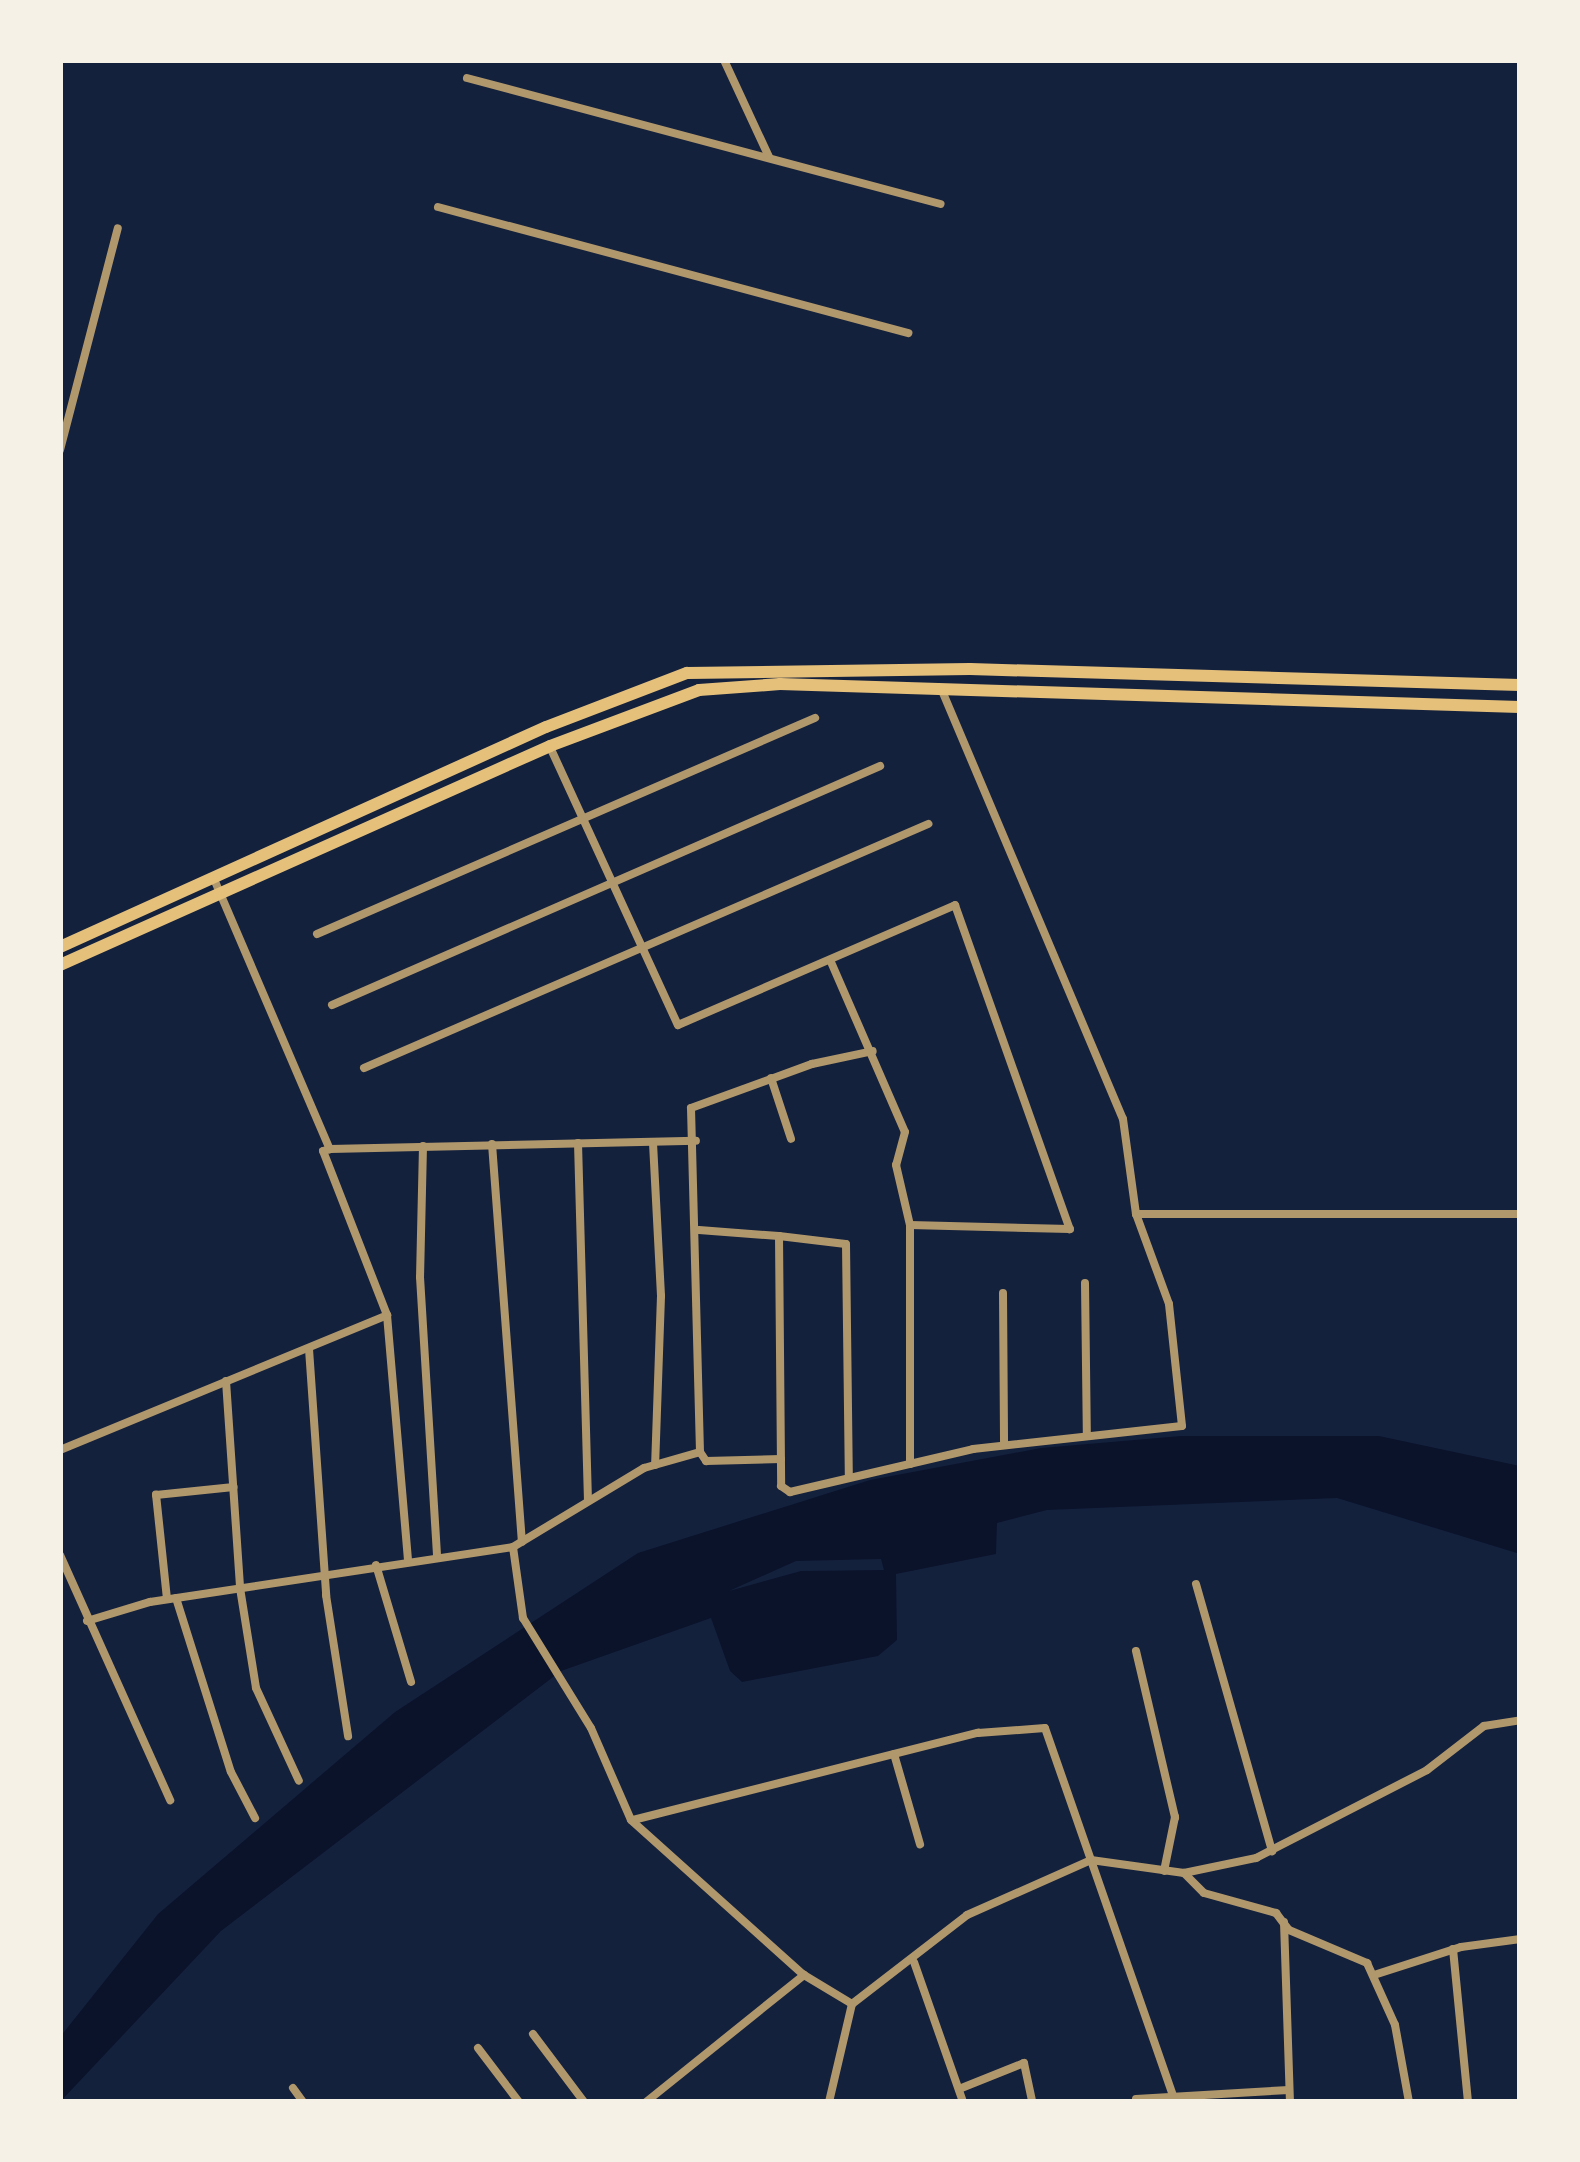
<!DOCTYPE html>
<html>
<head>
<meta charset="utf-8">
<style>
	body { margin:0 }
	#map { position:relative; width:1580px; height:2162px; overflow:hidden; background:#14213d; font-family:"Archivo Narrow",sans-serif }
	div>[style] { position:absolute }
	.water>* { inset:0; background:#0b132b }
	.minor>* { height:8px; margin:-4px; padding:0 4px; transform-origin:4px; border-radius:4px; background:#b1986c }
	.trunk>* { height:12px; margin:-6px; padding:0 6px; transform-origin:6px; border-radius:6px; background:#e5c07b }
	span { translate:-50% -50%; white-space:nowrap; text-align:center; line-height:1.15; -webkit-text-stroke:9px #f6f1e7; paint-order:stroke }
	.frame { position:absolute; inset:0; border:63px solid #f6f1e7; pointer-events:none }
</style>
</head>
<body>
<div id="map">
	<div class="water">
		<div style="clip-path:polygon(evenodd,1181px 1436px,1379px 1436px,1520px 1466px,1520px 1554px,1337px 1498px,1047px 1510px,997px 1523px,996px 1554px,896px 1574px,897px 1640px,878px 1656px,742px 1682px,730px 1671px,711px 1618px,561px 1671px,221px 1931px,60px 2102px,60px 2037px,158px 1914px,395px 1712px,638px 1553px,870px 1480px,1041px 1448px,1181px 1436px,881px 1559px,884px 1570px,801px 1571px,729px 1591px,796px 1561px,881px 1559px)"></div>
	</div>
	<div class="minor">
		<div style="left:724px;top:60px;width:107px;rotate:65.1deg"></div>
		<div style="left:467px;top:78px;width:490px;rotate:14.9deg"></div>
		<div style="left:438px;top:207px;width:487px;rotate:15deg"></div>
		<div style="left:60px;top:450px;width:229px;rotate:-75.4deg"></div>
		<div style="left:943px;top:693px;width:462px;rotate:67.1deg"></div>
		<div style="left:1123px;top:1119px;width:96px;rotate:82.2deg"></div>
		<div style="left:550px;top:747px;width:306px;rotate:65.3deg"></div>
		<div style="left:678px;top:1025px;width:302px;rotate:-23.4deg"></div>
		<div style="left:955px;top:905px;width:344px;rotate:70.5deg"></div>
		<div style="left:1070px;top:1229px;width:160px;rotate:-178.6deg"></div>
		<div style="left:214px;top:879px;width:294px;rotate:66.8deg"></div>
		<div style="left:330px;top:1149px;width:366px;rotate:-1.3deg"></div>
		<div style="left:317px;top:934px;width:543px;rotate:-23.45deg"></div>
		<div style="left:831px;top:962px;width:185px;rotate:66.5deg"></div>
		<div style="left:905px;top:1132px;width:34px;rotate:105deg"></div>
		<div style="left:896px;top:1165px;width:62px;rotate:76.9deg"></div>
		<div style="left:910px;top:1225px;width:239px;rotate:90deg"></div>
		<div style="left:332px;top:1005px;width:598px;rotate:-23.56deg"></div>
		<div style="left:364px;top:1068px;width:615px;rotate:-23.39deg"></div>
		<div style="left:771px;top:1078px;width:64px;rotate:71.8deg"></div>
		<div style="left:578px;top:1143px;width:357px;rotate:88.4deg"></div>
		<div style="left:653px;top:1143px;width:153px;rotate:87deg"></div>
		<div style="left:661px;top:1296px;width:169px;rotate:92deg"></div>
		<div style="left:492px;top:1144px;width:399px;rotate:85.7deg"></div>
		<div style="left:423px;top:1146px;width:131px;rotate:91.3deg"></div>
		<div style="left:420px;top:1277px;width:280px;rotate:86.5deg"></div>
		<div style="left:699px;top:1230px;width:80px;rotate:4.3deg"></div>
		<div style="left:779px;top:1236px;width:250px;rotate:89.5deg"></div>
		<div style="left:781px;top:1486px;width:11px;rotate:34deg"></div>
		<div style="left:790px;top:1492px;width:188px;rotate:-13.2deg"></div>
		<div style="left:973px;top:1449px;width:210px;rotate:-6.3deg"></div>
		<div style="left:1182px;top:1426px;width:123px;rotate:-96.1deg"></div>
		<div style="left:1169px;top:1304px;width:96px;rotate:-110.1deg"></div>
		<div style="left:1136px;top:1214px;width:384px"></div>
		<div style="left:779px;top:1236px;width:67px;rotate:6.8deg"></div>
		<div style="left:846px;top:1244px;width:233px;rotate:89.3deg"></div>
		<div style="left:1085px;top:1283px;width:153px;rotate:89.3deg"></div>
		<div style="left:1003px;top:1293px;width:152px;rotate:89.6deg"></div>
		<div style="left:387px;top:1315px;width:246px;rotate:85.1deg"></div>
		<div style="left:309px;top:1349px;width:247px;rotate:86deg"></div>
		<div style="left:326px;top:1595px;width:143px;rotate:81.1deg"></div>
		<div style="left:226px;top:1381px;width:207px;rotate:86.1deg"></div>
		<div style="left:240px;top:1588px;width:101px;rotate:80.9deg"></div>
		<div style="left:256px;top:1688px;width:102px;rotate:65.2deg"></div>
		<div style="left:60px;top:1450px;width:354px;rotate:-22.4deg"></div>
		<div style="left:387px;top:1315px;width:176px;rotate:-111.3deg"></div>
		<div style="left:323px;top:1151px;width:7px;rotate:-16deg"></div>
		<div style="left:700px;top:1452px;width:11px;rotate:56deg"></div>
		<div style="left:706px;top:1461px;width:75px;rotate:-1.5deg"></div>
		<div style="left:513px;top:1547px;width:72px;rotate:82deg"></div>
		<div style="left:523px;top:1618px;width:129px;rotate:58.3deg"></div>
		<div style="left:591px;top:1728px;width:100px;rotate:66.5deg"></div>
		<div style="left:631px;top:1820px;width:232px;rotate:41.9deg"></div>
		<div style="left:804px;top:1975px;width:56px;rotate:31.1deg"></div>
		<div style="left:852px;top:2004px;width:145px;rotate:-37.7deg"></div>
		<div style="left:967px;top:1915px;width:136px;rotate:-23.9deg"></div>
		<div style="left:1091px;top:1860px;width:94px;rotate:8deg"></div>
		<div style="left:1184px;top:1873px;width:74px;rotate:-11.8deg"></div>
		<div style="left:1256px;top:1858px;width:192px;rotate:-27.2deg"></div>
		<div style="left:1427px;top:1770px;width:72px;rotate:-37.7deg"></div>
		<div style="left:1484px;top:1726px;width:36px;rotate:-9deg"></div>
		<div style="left:60px;top:1555px;width:269px;rotate:65.8deg"></div>
		<div style="left:376px;top:1565px;width:122px;rotate:73.3deg"></div>
		<div style="left:1196px;top:1584px;width:278px;rotate:74.1deg"></div>
		<div style="left:176px;top:1598px;width:182px;rotate:72.5deg"></div>
		<div style="left:231px;top:1772px;width:52px;rotate:62.4deg"></div>
		<div style="left:167px;top:1599px;width:105px;rotate:-96deg"></div>
		<div style="left:156px;top:1495px;width:78px;rotate:-5.9deg"></div>
		<div style="left:87px;top:1621px;width:66px;rotate:-16.8deg"></div>
		<div style="left:150px;top:1602px;width:367px;rotate:-8.6deg"></div>
		<div style="left:513px;top:1547px;width:153px;rotate:-31.1deg"></div>
		<div style="left:644px;top:1468px;width:58px;rotate:-15.9deg"></div>
		<div style="left:700px;top:1452px;width:344px;rotate:-91.5deg"></div>
		<div style="left:691px;top:1108px;width:129px;rotate:-20deg"></div>
		<div style="left:812px;top:1064px;width:62px;rotate:-12deg"></div>
		<div style="left:1136px;top:1651px;width:171px;rotate:76.8deg"></div>
		<div style="left:1175px;top:1817px;width:55px;rotate:101.5deg"></div>
		<div style="left:894px;top:1754px;width:94px;rotate:73.9deg"></div>
		<div style="left:633px;top:1820px;width:356px;rotate:-14.2deg"></div>
		<div style="left:978px;top:1733px;width:67px;rotate:-4.3deg"></div>
		<div style="left:1045px;top:1728px;width:389px;rotate:70.8deg"></div>
		<div style="left:1184px;top:1873px;width:28px;rotate:45deg"></div>
		<div style="left:1204px;top:1893px;width:75px;rotate:15.5deg"></div>
		<div style="left:1276px;top:1913px;width:21px;rotate:53deg"></div>
		<div style="left:1289px;top:1930px;width:85px;rotate:22.9deg"></div>
		<div style="left:1367px;top:1963px;width:68px;rotate:65.7deg"></div>
		<div style="left:1395px;top:2025px;width:78px;rotate:79.7deg"></div>
		<div style="left:1284px;top:1922px;width:180px;rotate:88.1deg"></div>
		<div style="left:1453px;top:1949px;width:154px;rotate:84.4deg"></div>
		<div style="left:914px;top:1962px;width:148px;rotate:70.7deg"></div>
		<div style="left:1374px;top:1975px;width:91px;rotate:-17.8deg"></div>
		<div style="left:1461px;top:1947px;width:60px;rotate:-7.7deg"></div>
		<div style="left:533px;top:2034px;width:85px;rotate:53.1deg"></div>
		<div style="left:478px;top:2048px;width:68px;rotate:52.8deg"></div>
		<div style="left:293px;top:2088px;width:17px;rotate:54deg"></div>
		<div style="left:959px;top:2089px;width:70px;rotate:-21.8deg"></div>
		<div style="left:1024px;top:2063px;width:40px;rotate:78deg"></div>
		<div style="left:1136px;top:2099px;width:153px;rotate:-3.4deg"></div>
		<div style="left:646px;top:2102px;width:203px;rotate:-38.8deg"></div>
		<div style="left:829px;top:2102px;width:101px;rotate:-76.8deg"></div>
	</div>
	<div class="trunk">
		<div style="left:60px;top:947px;width:533px;rotate:-24.36deg"></div>
		<div style="left:546px;top:727px;width:151px;rotate:-21deg"></div>
		<div style="left:687px;top:673px;width:283px;rotate:-0.8deg"></div>
		<div style="left:970px;top:669px;width:550px;rotate:1.67deg"></div>
		<div style="left:60px;top:965px;width:537px;rotate:-24.08deg"></div>
		<div style="left:550px;top:746px;width:159px;rotate:-20.6deg"></div>
		<div style="left:699px;top:690px;width:81px;rotate:-4.2deg"></div>
		<div style="left:780px;top:684px;width:740px;rotate:1.78deg"></div>
	</div>
	<div class="frame"></div>
</div>
</body>
</html>
